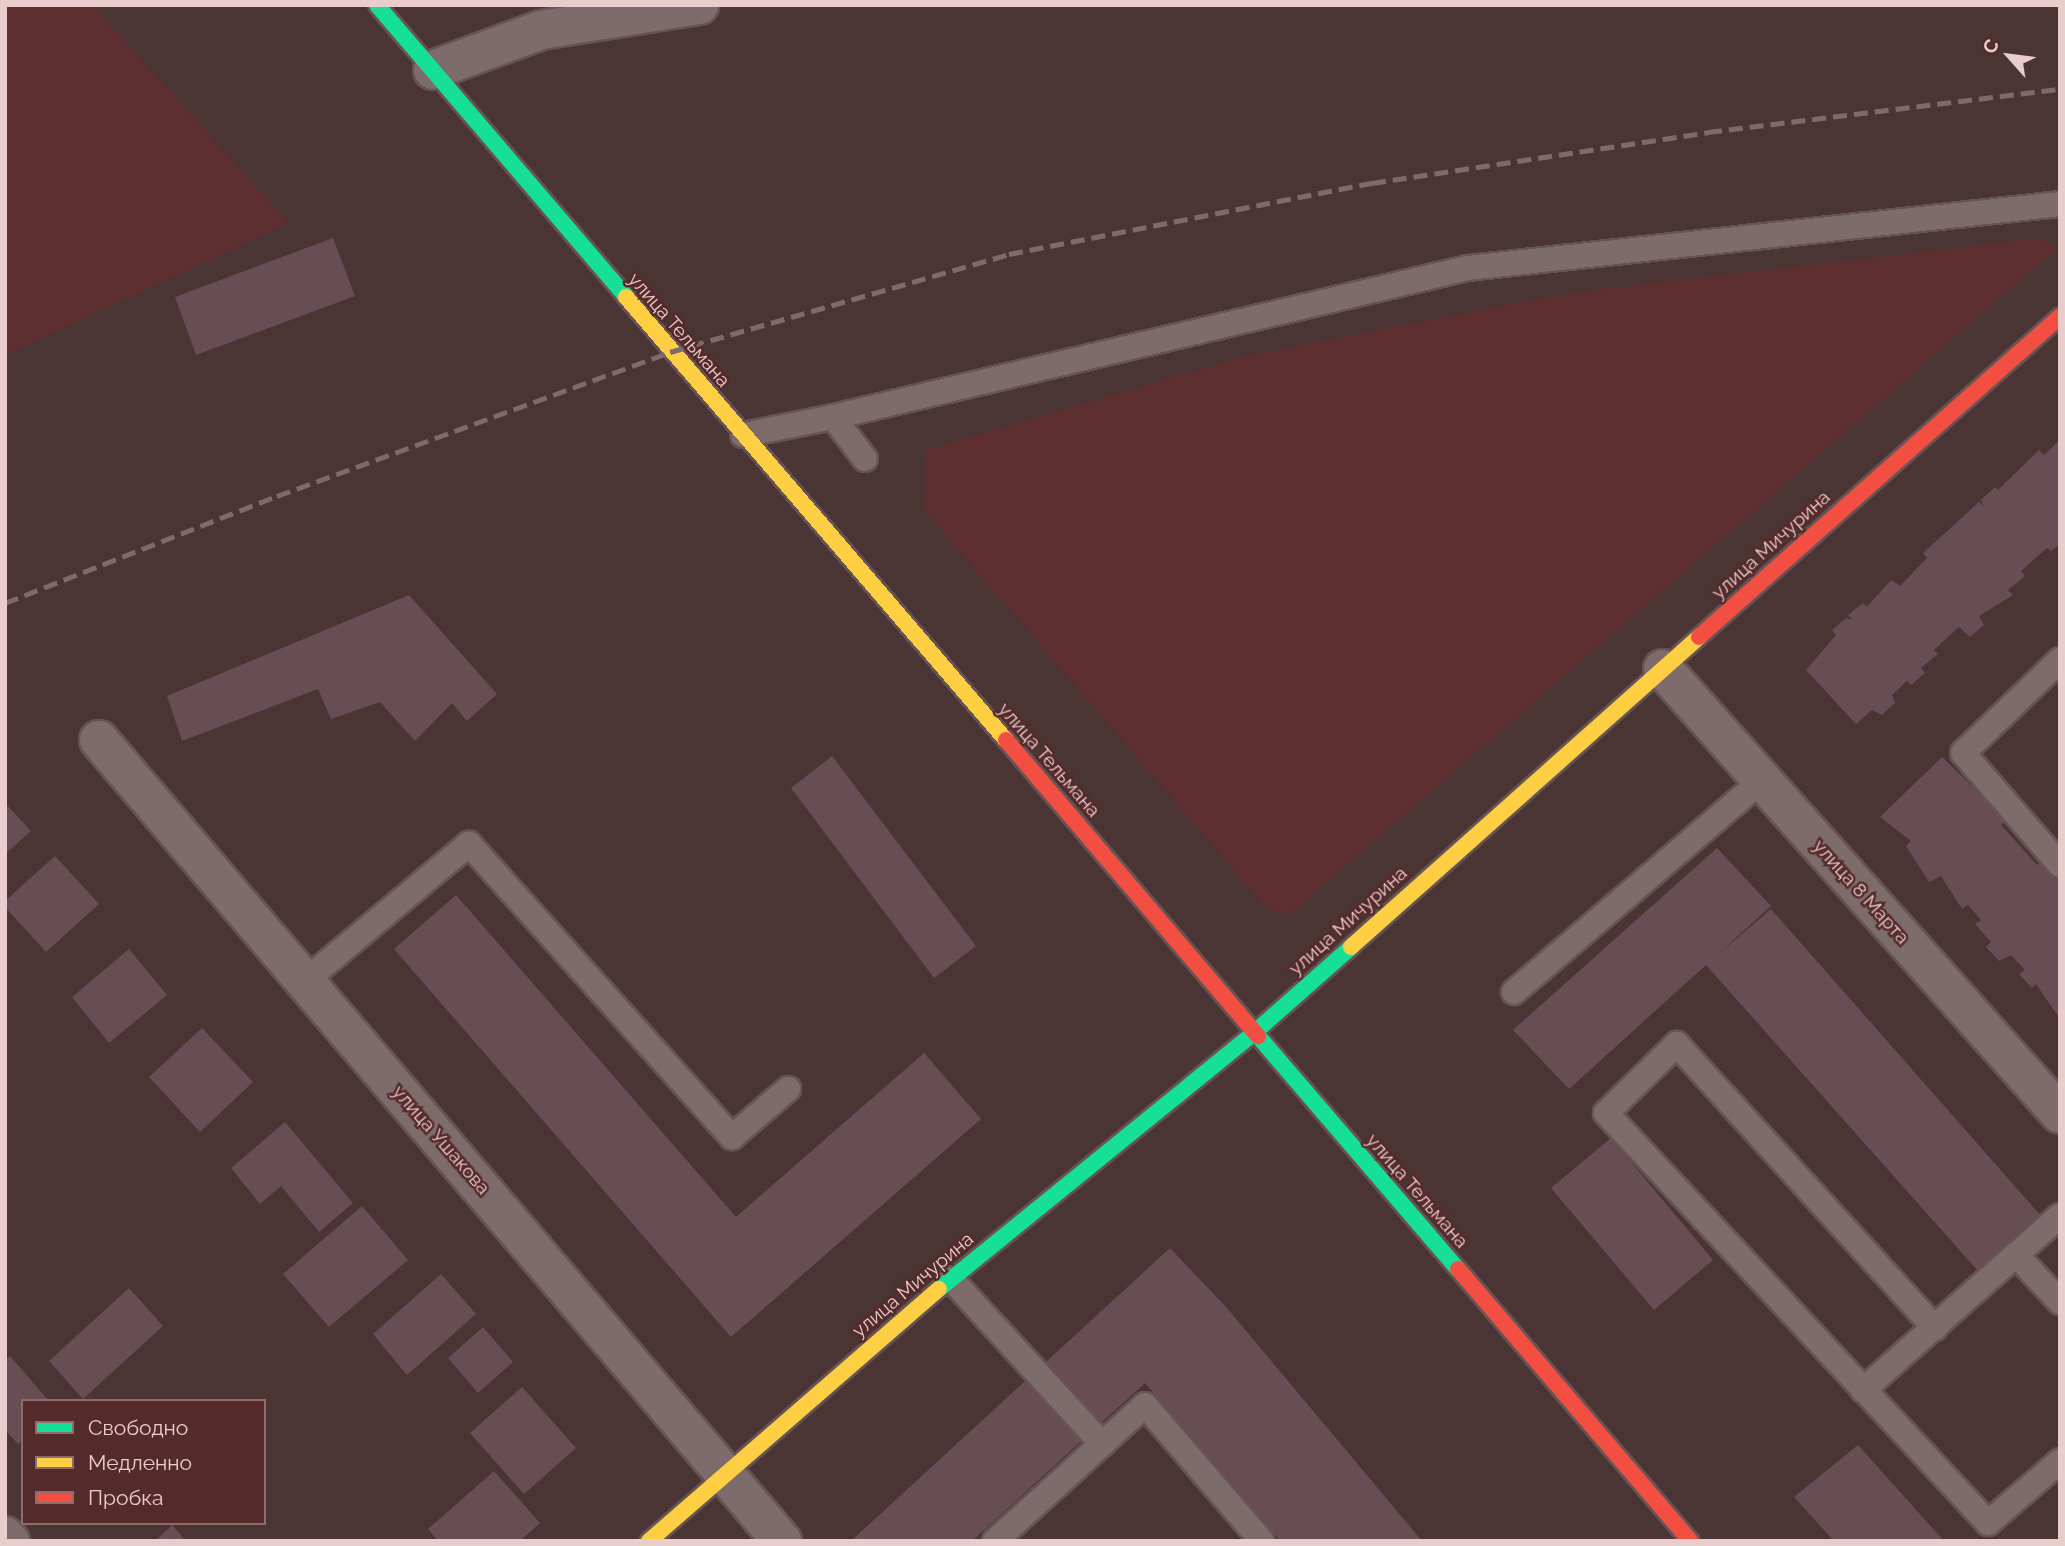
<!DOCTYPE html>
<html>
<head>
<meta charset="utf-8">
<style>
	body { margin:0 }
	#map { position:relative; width:2065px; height:1546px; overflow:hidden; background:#4b3434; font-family:Raleway,sans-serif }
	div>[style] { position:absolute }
	.built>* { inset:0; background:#5d2f30 }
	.building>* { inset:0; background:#694d54 }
	.roads { filter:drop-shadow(2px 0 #675353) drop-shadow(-2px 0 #675353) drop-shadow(0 2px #675353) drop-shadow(0 -2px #675353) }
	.lane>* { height:24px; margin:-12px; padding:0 12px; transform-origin:12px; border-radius:12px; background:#7e6b6b }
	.street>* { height:38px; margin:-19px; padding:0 19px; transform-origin:19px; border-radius:19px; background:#7e6b6b }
	.fast>* { height:16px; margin:-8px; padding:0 8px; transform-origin:8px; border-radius:8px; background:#16e098 }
	.slow>* { height:16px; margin:-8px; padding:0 8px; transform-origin:8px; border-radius:8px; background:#ffcf43 }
	.jam>* { height:16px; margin:-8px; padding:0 8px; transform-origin:8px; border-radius:8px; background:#f24e42 }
	.rail>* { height:5px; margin-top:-2.5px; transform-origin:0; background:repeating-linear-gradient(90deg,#7d6b6b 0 14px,transparent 0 21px) }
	span { translate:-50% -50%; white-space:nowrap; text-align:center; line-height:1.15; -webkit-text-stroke:5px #552a2b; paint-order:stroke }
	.street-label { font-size:19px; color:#e9cdcc }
	.frame { position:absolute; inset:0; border:7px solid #e9cdcc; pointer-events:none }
	.legend { position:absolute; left:21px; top:1399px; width:245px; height:126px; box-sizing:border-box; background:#552a2b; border:2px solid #906b6b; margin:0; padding:9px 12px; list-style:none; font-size:21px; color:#e9cdcc }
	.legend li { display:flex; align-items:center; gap:14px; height:35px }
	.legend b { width:35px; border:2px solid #906b6b }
	.north { position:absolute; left:1974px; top:21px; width:70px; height:70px; -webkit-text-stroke:5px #552a2b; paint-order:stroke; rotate:298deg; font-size:19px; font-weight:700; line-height:28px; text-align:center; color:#e9cdcc }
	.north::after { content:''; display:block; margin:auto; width:24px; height:32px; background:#e9cdcc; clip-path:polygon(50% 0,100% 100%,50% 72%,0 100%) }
</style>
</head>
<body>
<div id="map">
	<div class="built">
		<div style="clip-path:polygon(5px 5px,92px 5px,289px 223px,5px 355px)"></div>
		<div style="clip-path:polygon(2040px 238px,2056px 249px,1290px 914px,1268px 910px,924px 510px,926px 450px,1246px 356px,1568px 293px)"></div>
	</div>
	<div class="building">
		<div style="clip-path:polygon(333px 238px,355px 296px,196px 355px,175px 297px)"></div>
		<div style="clip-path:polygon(2060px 440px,2060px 544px,2051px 551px,2047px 548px,2021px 571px,2025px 576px,2008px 590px,2013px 595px,1979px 616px,1984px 625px,1970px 637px,1959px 627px,1934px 650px,1938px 654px,1921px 668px,1925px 673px,1911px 685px,1907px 681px,1892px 695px,1895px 703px,1882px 715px,1872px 710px,1856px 724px,1806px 670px,1836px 635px,1832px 630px,1846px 618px,1853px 620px,1848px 615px,1863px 603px,1867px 607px,1891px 580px,1900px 586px,1927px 558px,1923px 553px,1979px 502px,1984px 506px,1981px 500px,1995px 487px,1998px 490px,2039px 450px,2044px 455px)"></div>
		<div style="clip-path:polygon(409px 595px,497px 694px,467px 721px,452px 703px,415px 741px,380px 702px,331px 719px,318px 689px,182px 741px,167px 696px)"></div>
		<div style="clip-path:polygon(832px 756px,976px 946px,934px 978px,791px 788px)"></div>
		<div style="clip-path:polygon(1942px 757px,2007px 820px,2001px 825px,2037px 865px,2043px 861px,2060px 876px,2060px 1019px,2036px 984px,2032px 988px,2019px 974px,2025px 970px,2011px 955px,1999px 961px,1986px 947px,1991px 942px,1975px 924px,1981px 920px,1968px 905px,1962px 909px,1941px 876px,1929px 882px,1906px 846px,1911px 841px,1880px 817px)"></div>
		<div style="clip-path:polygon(5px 803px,31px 831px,5px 854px)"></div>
		<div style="clip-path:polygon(1717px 848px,1771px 906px,1715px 957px,1771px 909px,2041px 1216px,1978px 1271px,1706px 965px,1569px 1089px,1513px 1030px)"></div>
		<div style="clip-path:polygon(55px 856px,99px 904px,46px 952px,5px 907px,5px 901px)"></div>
		<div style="clip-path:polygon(456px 895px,736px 1217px,924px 1053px,981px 1119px,731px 1337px,394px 949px)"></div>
		<div style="clip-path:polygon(129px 949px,167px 995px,109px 1043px,72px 997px)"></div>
		<div style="clip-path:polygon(202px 1028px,253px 1082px,200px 1132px,149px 1077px)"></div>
		<div style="clip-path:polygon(285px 1122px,353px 1203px,319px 1232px,281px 1186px,260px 1204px,231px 1168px)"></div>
		<div style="clip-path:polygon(1611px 1138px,1713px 1260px,1654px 1310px,1551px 1188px)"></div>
		<div style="clip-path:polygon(362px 1206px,408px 1260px,329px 1327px,283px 1274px)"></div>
		<div style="clip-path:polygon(1170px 1248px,1227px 1308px,1422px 1541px,1280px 1541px,1145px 1383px,972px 1541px,851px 1541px)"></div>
		<div style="clip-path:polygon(441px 1274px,476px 1314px,407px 1375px,373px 1334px)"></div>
		<div style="clip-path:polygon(129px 1288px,163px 1326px,83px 1399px,49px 1361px)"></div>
		<div style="clip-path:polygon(483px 1327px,513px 1362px,478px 1393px,448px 1358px)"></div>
		<div style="clip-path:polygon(10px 1356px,49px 1401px,23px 1401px,23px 1440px,18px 1444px,5px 1430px,5px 1360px)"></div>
		<div style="clip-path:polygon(522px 1387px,576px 1448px,524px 1494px,470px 1433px)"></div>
		<div style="clip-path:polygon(1858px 1445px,1944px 1541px,1834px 1541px,1794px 1497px)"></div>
		<div style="clip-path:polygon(494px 1471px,540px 1523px,520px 1541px,438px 1541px,428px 1529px)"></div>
		<div style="clip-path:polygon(172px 1525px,186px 1541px,155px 1541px)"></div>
	</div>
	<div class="roads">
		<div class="lane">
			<div style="left:743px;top:435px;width:92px;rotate:-11.3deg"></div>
			<div style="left:865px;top:459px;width:53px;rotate:-127.3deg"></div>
			<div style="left:833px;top:417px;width:652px;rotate:-13.21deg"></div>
			<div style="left:1468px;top:268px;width:595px;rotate:-6.17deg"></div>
			<div style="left:2060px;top:660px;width:134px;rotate:136.2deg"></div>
			<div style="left:1963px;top:753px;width:148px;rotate:49.1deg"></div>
			<div style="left:305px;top:981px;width:214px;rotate:-39.9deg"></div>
			<div style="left:469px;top:844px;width:394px;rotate:48.1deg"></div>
			<div style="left:732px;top:1137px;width:74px;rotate:-40.6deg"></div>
			<div style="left:1514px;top:992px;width:330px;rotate:-40.5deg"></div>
			<div style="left:2017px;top:1256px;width:63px;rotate:46.9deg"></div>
			<div style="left:951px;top:1279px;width:224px;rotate:47.5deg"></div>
			<div style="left:1935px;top:1328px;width:384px;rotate:-132.3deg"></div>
			<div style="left:1677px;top:1044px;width:99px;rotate:135.8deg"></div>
			<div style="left:1606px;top:1113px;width:560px;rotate:47.02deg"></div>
			<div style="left:1988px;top:1523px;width:95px;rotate:-40.7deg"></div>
			<div style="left:1863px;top:1390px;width:263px;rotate:-41.5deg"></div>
			<div style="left:995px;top:1541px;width:202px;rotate:-42.2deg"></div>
			<div style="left:1145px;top:1405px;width:179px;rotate:49.3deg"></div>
		</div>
		<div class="street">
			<div style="left:433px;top:70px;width:115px;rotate:-20.3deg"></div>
			<div style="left:541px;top:30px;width:160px;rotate:-9deg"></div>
			<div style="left:1663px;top:669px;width:596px;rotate:48.26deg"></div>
			<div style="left:99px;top:740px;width:1053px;rotate:49.55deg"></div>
			<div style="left:5px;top:1536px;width:7px;rotate:45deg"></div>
		</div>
		<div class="fast">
			<div style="left:377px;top:5px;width:384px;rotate:49.5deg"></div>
			<div style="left:1258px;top:1036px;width:307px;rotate:49.4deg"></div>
			<div style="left:939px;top:1289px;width:407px;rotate:-39.1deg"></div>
			<div style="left:1255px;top:1032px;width:128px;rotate:-41.5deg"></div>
		</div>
		<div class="slow">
			<div style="left:626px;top:297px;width:584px;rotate:49.38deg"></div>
			<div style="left:1351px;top:947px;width:466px;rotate:-41.7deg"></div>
			<div style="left:649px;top:1541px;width:384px;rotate:-41deg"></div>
		</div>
		<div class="jam">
			<div style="left:1699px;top:637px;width:483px;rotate:-41.6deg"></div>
			<div style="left:1006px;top:740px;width:389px;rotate:49.6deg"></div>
			<div style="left:1458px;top:1269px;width:358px;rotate:49.5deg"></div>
		</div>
	</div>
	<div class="rail">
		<div style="left:5px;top:603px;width:292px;rotate:-21.5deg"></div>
		<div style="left:277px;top:496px;width:419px;rotate:-20.1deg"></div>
		<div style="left:670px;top:352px;width:353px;rotate:-16.1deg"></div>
		<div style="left:1009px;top:254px;width:370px;rotate:-11.1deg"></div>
		<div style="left:1372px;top:183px;width:340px;rotate:-8.6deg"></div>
		<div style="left:1708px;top:132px;width:355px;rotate:-7deg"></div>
	</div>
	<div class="street-label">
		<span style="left:679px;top:330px;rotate:49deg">улица Тельмана</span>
		<span style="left:1771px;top:545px;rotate:-42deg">улица Мичурина</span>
		<span style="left:1049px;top:760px;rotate:49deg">улица Тельмана</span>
		<span style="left:1861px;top:892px;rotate:48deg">улица 8 Марта</span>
		<span style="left:1348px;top:921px;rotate:-42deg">улица Мичурина</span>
		<span style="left:441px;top:1140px;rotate:49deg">улица Ушакова</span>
		<span style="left:1417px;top:1191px;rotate:49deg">улица Тельмана</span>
		<span style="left:913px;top:1285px;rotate:-40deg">улица Мичурина</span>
	</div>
	<div class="frame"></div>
	<ul class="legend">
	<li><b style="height:9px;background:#16e098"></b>Свободно</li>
	<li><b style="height:9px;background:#ffcf43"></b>Медленно</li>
	<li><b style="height:9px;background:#f24e42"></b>Пробка</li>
	</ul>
	<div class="north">С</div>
</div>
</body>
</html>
